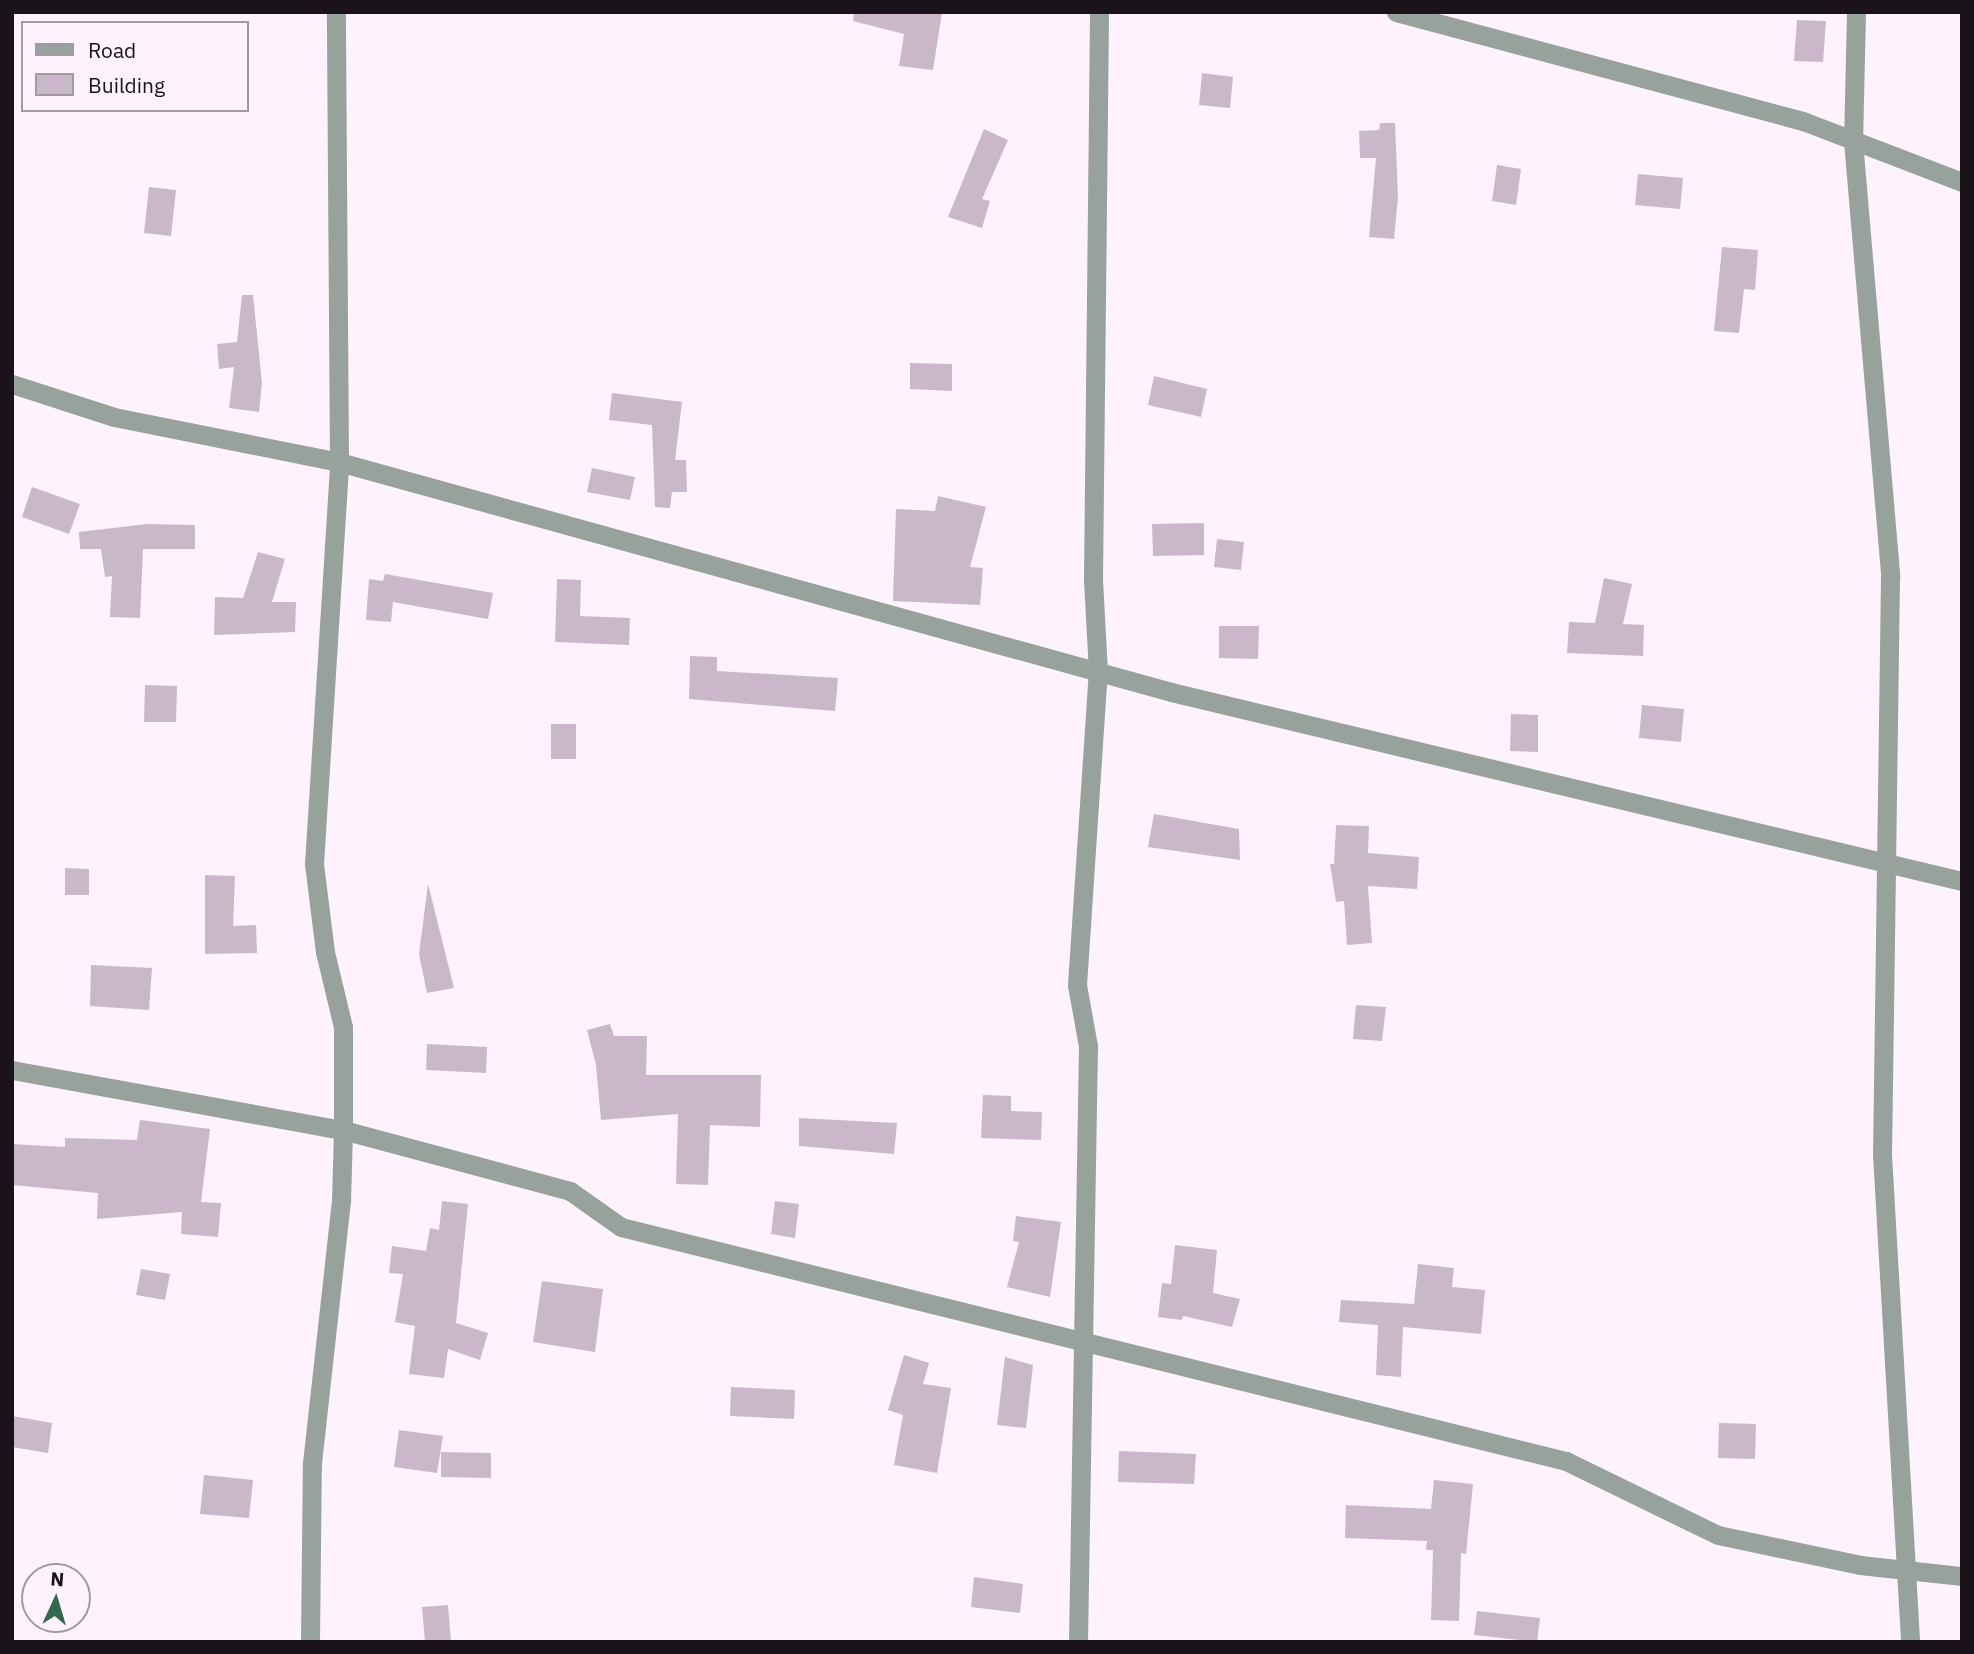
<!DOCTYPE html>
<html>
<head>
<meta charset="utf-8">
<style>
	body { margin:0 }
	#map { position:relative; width:1974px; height:1654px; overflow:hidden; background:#fef2fd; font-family:"IBM Plex Sans",sans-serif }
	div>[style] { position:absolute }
	.building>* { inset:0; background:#cab8ca }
	.minor>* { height:19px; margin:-9.5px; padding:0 9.5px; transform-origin:9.5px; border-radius:9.5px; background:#98a29d }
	span { translate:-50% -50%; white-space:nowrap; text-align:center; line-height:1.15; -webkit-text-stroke:7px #fef2fd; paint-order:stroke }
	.frame { position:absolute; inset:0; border:14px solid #1a141a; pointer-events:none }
	.legend { position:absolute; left:21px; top:21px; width:228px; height:91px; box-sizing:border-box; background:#fef2fd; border:2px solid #a399a2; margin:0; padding:9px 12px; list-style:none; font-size:21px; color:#1a141a }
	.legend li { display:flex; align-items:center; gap:14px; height:35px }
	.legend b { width:35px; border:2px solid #a399a2 }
	.north { position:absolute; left:21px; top:1563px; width:70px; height:70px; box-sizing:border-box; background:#fef2fd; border:2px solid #a399a2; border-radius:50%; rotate:4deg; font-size:19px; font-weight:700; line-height:28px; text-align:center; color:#1a141a }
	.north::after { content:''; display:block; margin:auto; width:24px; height:32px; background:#31684f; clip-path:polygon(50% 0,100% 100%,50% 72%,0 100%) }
</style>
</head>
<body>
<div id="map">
	<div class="building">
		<div style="clip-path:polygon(854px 12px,942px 12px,933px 70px,899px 66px,904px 34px,853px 21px)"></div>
		<div style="clip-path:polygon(1797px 20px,1826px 21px,1823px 62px,1794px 61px)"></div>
		<div style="clip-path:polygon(1202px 73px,1233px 77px,1230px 108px,1199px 105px)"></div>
		<div style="clip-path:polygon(1380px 123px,1395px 123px,1398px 197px,1394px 239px,1369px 237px,1376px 158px,1360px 158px,1359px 131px,1379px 130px)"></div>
		<div style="clip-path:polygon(984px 129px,1008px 140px,982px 199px,990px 201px,982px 228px,948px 217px)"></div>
		<div style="clip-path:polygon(1497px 165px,1521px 169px,1516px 205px,1492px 201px)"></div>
		<div style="clip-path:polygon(1638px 174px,1683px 178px,1680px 209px,1635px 205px)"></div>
		<div style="clip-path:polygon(149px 187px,176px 190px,171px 236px,144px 233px)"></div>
		<div style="clip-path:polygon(1722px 247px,1758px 250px,1755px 290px,1744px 289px,1739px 333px,1714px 331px)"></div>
		<div style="clip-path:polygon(242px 295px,253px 295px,262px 383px,259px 412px,229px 408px,234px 367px,219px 369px,217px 344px,237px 342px)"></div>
		<div style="clip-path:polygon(910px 363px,952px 364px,952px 391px,910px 389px)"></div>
		<div style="clip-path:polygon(1154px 376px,1207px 389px,1201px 417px,1148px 405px)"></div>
		<div style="clip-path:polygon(612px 393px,682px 402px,675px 460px,686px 460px,687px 492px,672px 492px,670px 508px,655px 507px,652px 425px,609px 420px)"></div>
		<div style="clip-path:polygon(592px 468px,635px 477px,630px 500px,587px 492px)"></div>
		<div style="clip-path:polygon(32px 487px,80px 504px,69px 534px,22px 517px)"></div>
		<div style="clip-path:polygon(938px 496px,986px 507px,970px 567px,983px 568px,980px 605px,893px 601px,896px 509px,935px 511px)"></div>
		<div style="clip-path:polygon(1204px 523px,1204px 555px,1153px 556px,1152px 524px)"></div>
		<div style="clip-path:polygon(147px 524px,195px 525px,195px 549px,143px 549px,140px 618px,110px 617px,112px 576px,105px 577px,101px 549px,80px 549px,79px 532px)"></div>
		<div style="clip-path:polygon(1217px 539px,1244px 542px,1241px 570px,1214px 567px)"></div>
		<div style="clip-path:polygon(258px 552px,285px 559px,272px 602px,296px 602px,295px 632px,214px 635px,215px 597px,243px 598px)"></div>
		<div style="clip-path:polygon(385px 574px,493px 593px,488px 619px,393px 602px,391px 622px,366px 620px,369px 579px,383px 581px)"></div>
		<div style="clip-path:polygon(1604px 578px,1632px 584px,1623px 624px,1644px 625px,1643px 656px,1567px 653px,1569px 622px,1595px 623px)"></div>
		<div style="clip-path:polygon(557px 579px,581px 580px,580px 616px,630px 618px,629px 645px,555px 642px)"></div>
		<div style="clip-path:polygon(1219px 626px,1259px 626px,1258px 659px,1219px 658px)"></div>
		<div style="clip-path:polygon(690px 656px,717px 657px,717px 671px,838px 678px,835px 711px,689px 699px)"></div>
		<div style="clip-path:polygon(145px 685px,177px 686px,176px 722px,144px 722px)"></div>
		<div style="clip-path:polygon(1642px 705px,1684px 709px,1681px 742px,1639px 738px)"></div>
		<div style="clip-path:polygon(1511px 714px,1538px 715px,1538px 752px,1510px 751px)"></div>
		<div style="clip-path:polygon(551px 724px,576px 724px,576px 759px,551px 759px)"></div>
		<div style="clip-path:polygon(1154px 814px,1239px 829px,1240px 860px,1148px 847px)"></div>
		<div style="clip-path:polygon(1336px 825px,1369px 826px,1368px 853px,1419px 857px,1417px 889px,1368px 886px,1372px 943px,1347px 945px,1344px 901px,1336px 902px,1330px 864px,1334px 864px)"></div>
		<div style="clip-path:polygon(65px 868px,89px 869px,89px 895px,65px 895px)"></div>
		<div style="clip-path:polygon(205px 875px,235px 876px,233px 926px,256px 925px,257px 953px,205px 954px)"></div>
		<div style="clip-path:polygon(428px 884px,454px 988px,427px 993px,419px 954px)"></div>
		<div style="clip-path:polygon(91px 965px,152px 968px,149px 1010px,90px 1006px)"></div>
		<div style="clip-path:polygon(1356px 1005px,1386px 1007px,1382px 1041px,1353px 1039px)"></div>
		<div style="clip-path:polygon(610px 1024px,614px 1036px,647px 1036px,646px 1075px,761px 1075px,760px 1127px,710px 1125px,708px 1185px,676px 1184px,678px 1114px,601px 1120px,596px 1065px,587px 1030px)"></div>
		<div style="clip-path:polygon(427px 1044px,487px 1047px,486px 1073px,426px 1070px)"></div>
		<div style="clip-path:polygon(983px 1095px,1011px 1096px,1011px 1111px,1042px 1112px,1041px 1140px,981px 1138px)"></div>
		<div style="clip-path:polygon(799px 1118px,897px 1123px,894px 1154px,799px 1146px)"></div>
		<div style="clip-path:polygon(140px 1120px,210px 1129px,201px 1202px,221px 1203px,218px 1237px,181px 1234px,182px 1212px,97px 1219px,98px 1193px,12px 1185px,12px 1144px,65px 1147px,65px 1138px,137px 1140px)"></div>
		<div style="clip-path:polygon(442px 1201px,468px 1204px,456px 1323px,488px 1333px,480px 1360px,448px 1349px,444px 1378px,409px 1374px,415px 1326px,395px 1322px,403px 1274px,389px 1273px,392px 1246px,426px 1251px,430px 1228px,439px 1230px)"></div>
		<div style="clip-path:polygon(775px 1201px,799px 1204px,795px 1238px,771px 1234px)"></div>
		<div style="clip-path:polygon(1016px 1216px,1061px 1222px,1050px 1297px,1007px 1287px,1019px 1242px,1013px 1241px)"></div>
		<div style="clip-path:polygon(1175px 1245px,1217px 1250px,1213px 1293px,1240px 1299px,1232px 1327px,1183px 1316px,1182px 1320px,1158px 1317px,1162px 1283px,1171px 1284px)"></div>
		<div style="clip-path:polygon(1418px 1264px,1454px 1268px,1452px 1287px,1485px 1290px,1481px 1334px,1403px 1327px,1401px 1377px,1376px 1375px,1378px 1325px,1339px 1322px,1341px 1300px,1414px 1304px)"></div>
		<div style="clip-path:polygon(141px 1269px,170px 1274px,165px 1300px,136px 1295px)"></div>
		<div style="clip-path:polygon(542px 1281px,603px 1289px,595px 1352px,533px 1342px)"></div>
		<div style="clip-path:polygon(904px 1355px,929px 1363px,923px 1384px,951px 1388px,937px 1473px,894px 1465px,903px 1415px,888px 1410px)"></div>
		<div style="clip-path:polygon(1005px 1357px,1033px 1365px,1026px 1428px,997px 1425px)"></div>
		<div style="clip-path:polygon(731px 1387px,795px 1390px,794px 1419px,730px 1416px)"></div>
		<div style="clip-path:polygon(12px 1416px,52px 1423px,48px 1453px,12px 1447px)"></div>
		<div style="clip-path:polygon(1719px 1423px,1756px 1424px,1755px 1459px,1718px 1458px)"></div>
		<div style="clip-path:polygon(399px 1430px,443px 1436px,437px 1473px,394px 1467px)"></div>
		<div style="clip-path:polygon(1119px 1451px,1196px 1454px,1194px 1484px,1118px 1482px)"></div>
		<div style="clip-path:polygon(441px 1452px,491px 1453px,491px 1478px,441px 1477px)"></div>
		<div style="clip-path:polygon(204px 1475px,253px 1480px,249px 1518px,200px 1514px)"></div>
		<div style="clip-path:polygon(1434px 1480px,1473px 1484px,1466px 1554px,1461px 1553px,1459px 1621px,1431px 1620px,1433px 1550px,1426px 1550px,1427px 1541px,1345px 1538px,1346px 1505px,1431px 1509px)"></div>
		<div style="clip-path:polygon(974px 1577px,1023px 1584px,1020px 1613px,971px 1607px)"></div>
		<div style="clip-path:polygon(448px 1605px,451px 1642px,425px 1642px,422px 1607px)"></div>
		<div style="clip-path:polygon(1477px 1611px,1540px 1618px,1537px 1642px,1474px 1635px)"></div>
	</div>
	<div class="minor">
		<div style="left:1396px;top:12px;width:421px;rotate:15deg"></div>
		<div style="left:1803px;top:121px;width:170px;rotate:21deg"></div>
		<div style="left:1856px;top:12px;width:129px;rotate:91.3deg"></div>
		<div style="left:1853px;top:141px;width:438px;rotate:85.1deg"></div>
		<div style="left:1890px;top:577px;width:577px;rotate:90.79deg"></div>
		<div style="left:1882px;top:1154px;width:489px;rotate:86.7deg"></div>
		<div style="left:12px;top:384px;width:107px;rotate:17.9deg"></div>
		<div style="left:114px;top:417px;width:229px;rotate:11.3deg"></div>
		<div style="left:339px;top:462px;width:863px;rotate:15.45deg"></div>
		<div style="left:1171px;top:692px;width:813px;rotate:13.44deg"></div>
		<div style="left:12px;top:1070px;width:336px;rotate:10.3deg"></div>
		<div style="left:343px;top:1130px;width:235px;rotate:15deg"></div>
		<div style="left:570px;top:1191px;width:62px;rotate:35.2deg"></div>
		<div style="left:621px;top:1227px;width:974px;rotate:13.91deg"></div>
		<div style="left:1566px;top:1461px;width:169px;rotate:26deg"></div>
		<div style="left:1718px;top:1535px;width:145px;rotate:11.9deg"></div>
		<div style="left:1860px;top:1565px;width:103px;rotate:6.2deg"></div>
		<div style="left:310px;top:1642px;width:179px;rotate:-89.4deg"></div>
		<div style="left:312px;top:1463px;width:263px;rotate:-83.7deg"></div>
		<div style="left:341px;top:1202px;width:72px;rotate:-88.4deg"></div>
		<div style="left:343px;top:1130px;width:103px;rotate:-90deg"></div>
		<div style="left:343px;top:1027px;width:77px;rotate:-103.5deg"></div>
		<div style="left:325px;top:952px;width:89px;rotate:-97.1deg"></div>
		<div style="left:314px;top:864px;width:403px;rotate:-86.4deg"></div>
		<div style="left:339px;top:462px;width:450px;rotate:-90.4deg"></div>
		<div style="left:1078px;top:1642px;width:596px;rotate:-89.04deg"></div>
		<div style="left:1088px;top:1046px;width:62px;rotate:-100.2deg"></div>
		<div style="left:1077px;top:985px;width:314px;rotate:-86.2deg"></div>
		<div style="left:1098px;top:672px;width:93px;rotate:-93.1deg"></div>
		<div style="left:1093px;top:579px;width:567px;rotate:-89.39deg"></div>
	</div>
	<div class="frame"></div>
	<ul class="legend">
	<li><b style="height:9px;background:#98a29d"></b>Road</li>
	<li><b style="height:19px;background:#cab8ca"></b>Building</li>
	</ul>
	<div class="north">N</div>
</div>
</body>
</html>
